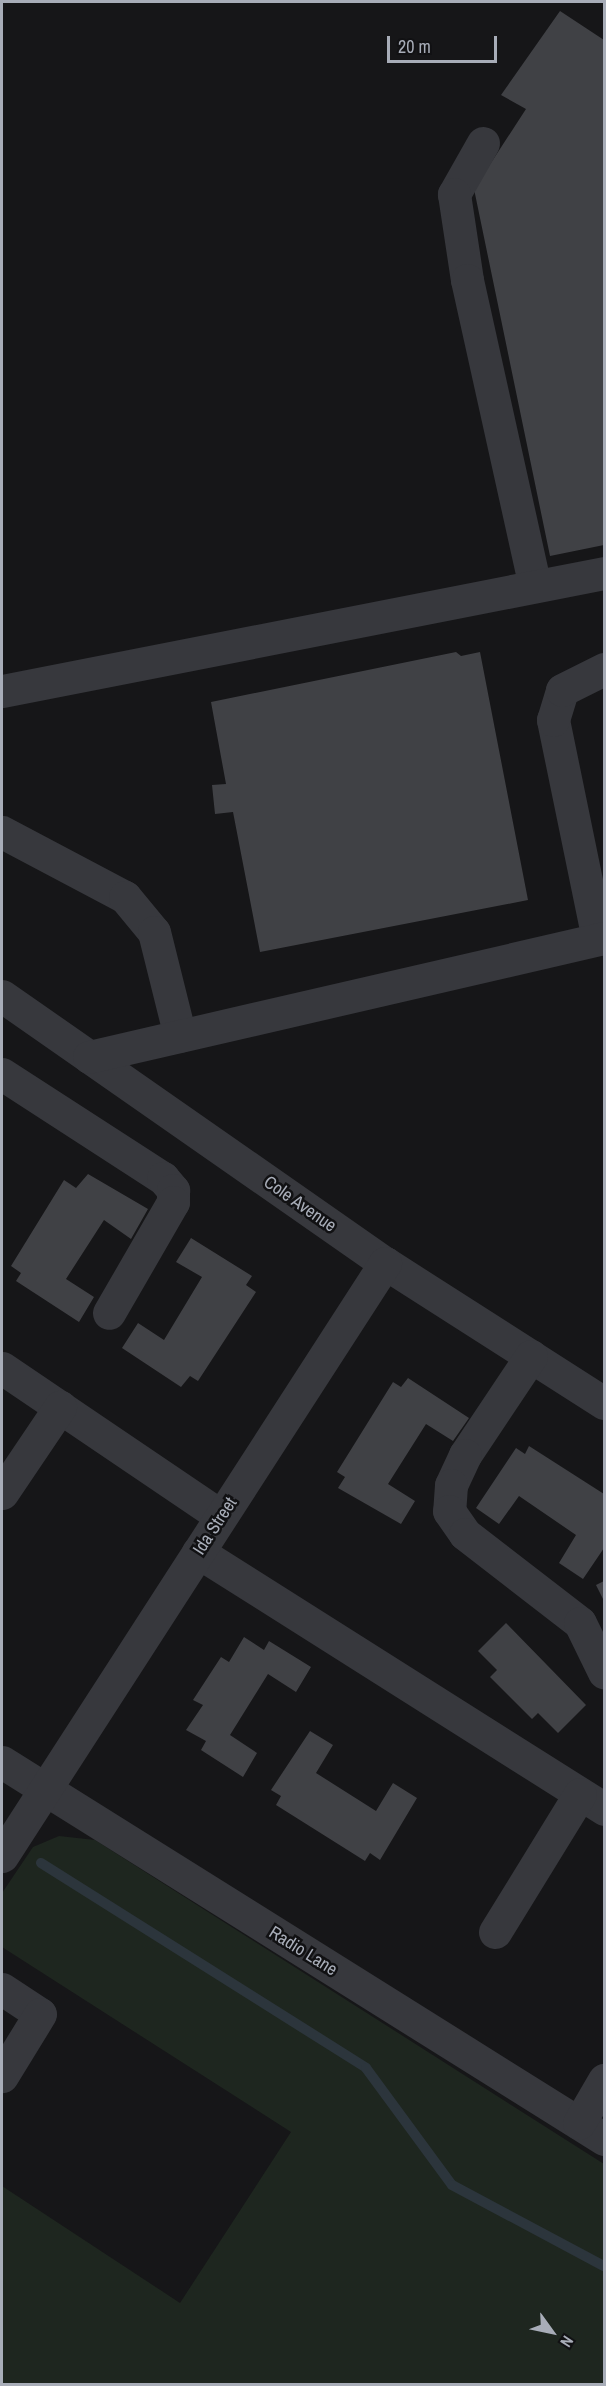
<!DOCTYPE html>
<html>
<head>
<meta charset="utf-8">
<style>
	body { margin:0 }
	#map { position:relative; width:606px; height:2386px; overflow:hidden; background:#161618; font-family:"Archivo Narrow",sans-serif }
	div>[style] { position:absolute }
	.green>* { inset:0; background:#1e261f }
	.stream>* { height:10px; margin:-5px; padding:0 5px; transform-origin:5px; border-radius:5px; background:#2c353c }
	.building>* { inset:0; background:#404145 }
	.minor>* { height:33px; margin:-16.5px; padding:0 16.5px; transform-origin:16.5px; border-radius:16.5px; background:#37383d }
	span { translate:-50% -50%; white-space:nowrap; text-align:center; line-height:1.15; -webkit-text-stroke:5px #111113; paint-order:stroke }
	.street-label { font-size:18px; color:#a8adb8 }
	.frame { position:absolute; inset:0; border:3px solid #a8adb8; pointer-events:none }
	.north { position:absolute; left:522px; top:2302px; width:60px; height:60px; -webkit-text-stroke:4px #111113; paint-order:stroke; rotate:123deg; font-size:16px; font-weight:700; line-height:24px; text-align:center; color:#a8adb8 }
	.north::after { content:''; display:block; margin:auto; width:21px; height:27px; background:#a8adb8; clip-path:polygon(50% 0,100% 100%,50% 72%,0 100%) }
	.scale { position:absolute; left:387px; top:36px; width:110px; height:27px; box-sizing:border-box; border:3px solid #a8adb8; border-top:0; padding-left:8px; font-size:18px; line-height:21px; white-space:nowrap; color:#a8adb8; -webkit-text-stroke:4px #111113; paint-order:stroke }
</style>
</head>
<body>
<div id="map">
	<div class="green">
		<div style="clip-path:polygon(59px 1836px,95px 1840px,604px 2164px,604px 2384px,2px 2384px,2px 2186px,180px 2303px,291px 2132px,2px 1947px,2px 1893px,33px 1847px)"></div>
	</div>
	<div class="stream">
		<div style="left:41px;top:1863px;width:384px;rotate:32.2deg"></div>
		<div style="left:366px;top:2068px;width:145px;rotate:53.7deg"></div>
		<div style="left:452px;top:2185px;width:172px;rotate:28.1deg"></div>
	</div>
	<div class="building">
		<div style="clip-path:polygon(560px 11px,604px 40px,604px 545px,550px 556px,474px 189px,526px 109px,501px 95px)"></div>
		<div style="clip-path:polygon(456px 652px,461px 656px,480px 652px,528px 900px,260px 952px,233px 812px,215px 814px,212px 785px,226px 784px,211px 702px)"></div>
		<div style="clip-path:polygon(88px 1174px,148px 1209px,131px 1239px,104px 1220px,66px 1279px,94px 1297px,79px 1322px,16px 1281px,21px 1273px,11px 1266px,64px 1180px,76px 1188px)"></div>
		<div style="clip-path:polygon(191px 1238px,252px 1276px,246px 1285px,256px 1292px,198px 1381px,190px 1376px,181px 1387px,122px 1348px,138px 1323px,164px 1340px,202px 1277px,176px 1262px)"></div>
		<div style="clip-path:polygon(408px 1378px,469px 1418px,453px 1441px,426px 1424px,388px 1484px,415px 1501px,401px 1524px,338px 1488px,345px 1477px,337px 1472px,393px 1382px,401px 1387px)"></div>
		<div style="clip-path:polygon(529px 1446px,604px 1494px,604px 1548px,583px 1579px,559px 1563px,576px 1535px,519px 1496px,499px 1524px,476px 1508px,516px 1448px,525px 1454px)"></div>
		<div style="clip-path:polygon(604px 1581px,604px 1601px,596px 1585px)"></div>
		<div style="clip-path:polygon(506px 1623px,586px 1705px,558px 1733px,538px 1713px,532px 1719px,490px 1677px,497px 1670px,478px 1651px)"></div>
		<div style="clip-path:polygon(244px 1637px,264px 1650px,269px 1641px,311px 1667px,296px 1692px,268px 1674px,230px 1735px,257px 1753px,243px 1777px,201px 1750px,206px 1741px,186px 1730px,203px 1705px,193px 1700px,221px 1657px,229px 1662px)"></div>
		<div style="clip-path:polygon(310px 1731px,333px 1745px,316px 1773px,376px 1811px,393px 1783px,417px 1798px,380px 1860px,370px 1853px,365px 1861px,276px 1805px,281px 1796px,271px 1790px)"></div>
	</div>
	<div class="minor">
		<div style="left:483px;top:143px;width:59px;rotate:119.6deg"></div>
		<div style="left:454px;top:194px;width:87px;rotate:81.4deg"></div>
		<div style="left:467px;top:280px;width:310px;rotate:77.5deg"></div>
		<div style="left:2px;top:691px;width:613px;rotate:-11.09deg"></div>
		<div style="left:2px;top:832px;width:139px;rotate:27.9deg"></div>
		<div style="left:125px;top:897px;width:45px;rotate:50.4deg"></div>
		<div style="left:154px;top:932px;width:107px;rotate:76deg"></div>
		<div style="left:598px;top:939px;width:224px;rotate:-101.6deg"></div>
		<div style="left:553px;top:720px;width:31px;rotate:-73deg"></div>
		<div style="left:562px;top:690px;width:47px;rotate:-26.6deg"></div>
		<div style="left:2px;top:996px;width:467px;rotate:34.9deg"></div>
		<div style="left:385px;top:1263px;width:260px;rotate:32.6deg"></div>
		<div style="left:89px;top:1057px;width:529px;rotate:-13.01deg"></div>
		<div style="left:2px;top:1074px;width:192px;rotate:32.9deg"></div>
		<div style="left:163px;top:1178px;width:16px;rotate:50deg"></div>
		<div style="left:173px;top:1190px;width:12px;rotate:90deg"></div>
		<div style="left:173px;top:1202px;width:128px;rotate:120deg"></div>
		<div style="left:531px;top:1356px;width:119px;rotate:123.7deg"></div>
		<div style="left:465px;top:1455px;width:33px;rotate:115deg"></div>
		<div style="left:451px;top:1485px;width:26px;rotate:94deg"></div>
		<div style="left:449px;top:1511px;width:28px;rotate:55deg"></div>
		<div style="left:465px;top:1534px;width:145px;rotate:37.7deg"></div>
		<div style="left:580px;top:1623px;width:55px;rotate:63.9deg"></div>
		<div style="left:2px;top:1368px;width:264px;rotate:34.1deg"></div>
		<div style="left:2px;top:1493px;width:104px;rotate:-56deg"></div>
		<div style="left:198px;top:1552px;width:481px;rotate:32.3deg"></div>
		<div style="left:2px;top:1762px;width:710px;rotate:32.06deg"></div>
		<div style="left:2px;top:1856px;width:706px;rotate:-57.14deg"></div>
		<div style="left:495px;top:1932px;width:162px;rotate:-58.4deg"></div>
		<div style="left:2px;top:1989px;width:45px;rotate:33.3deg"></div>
		<div style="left:40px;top:2014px;width:73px;rotate:121.5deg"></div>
		<div style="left:579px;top:2123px;width:50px;rotate:-59.8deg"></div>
	</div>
	<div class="street-label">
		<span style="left:300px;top:1204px;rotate:35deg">Cole Avenue</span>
		<span style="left:215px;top:1526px;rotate:-57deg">Ida Street</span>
		<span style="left:303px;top:1951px;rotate:32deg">Radio Lane</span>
	</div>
	<div class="frame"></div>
	<div class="north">N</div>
	<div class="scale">20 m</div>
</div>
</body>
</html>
